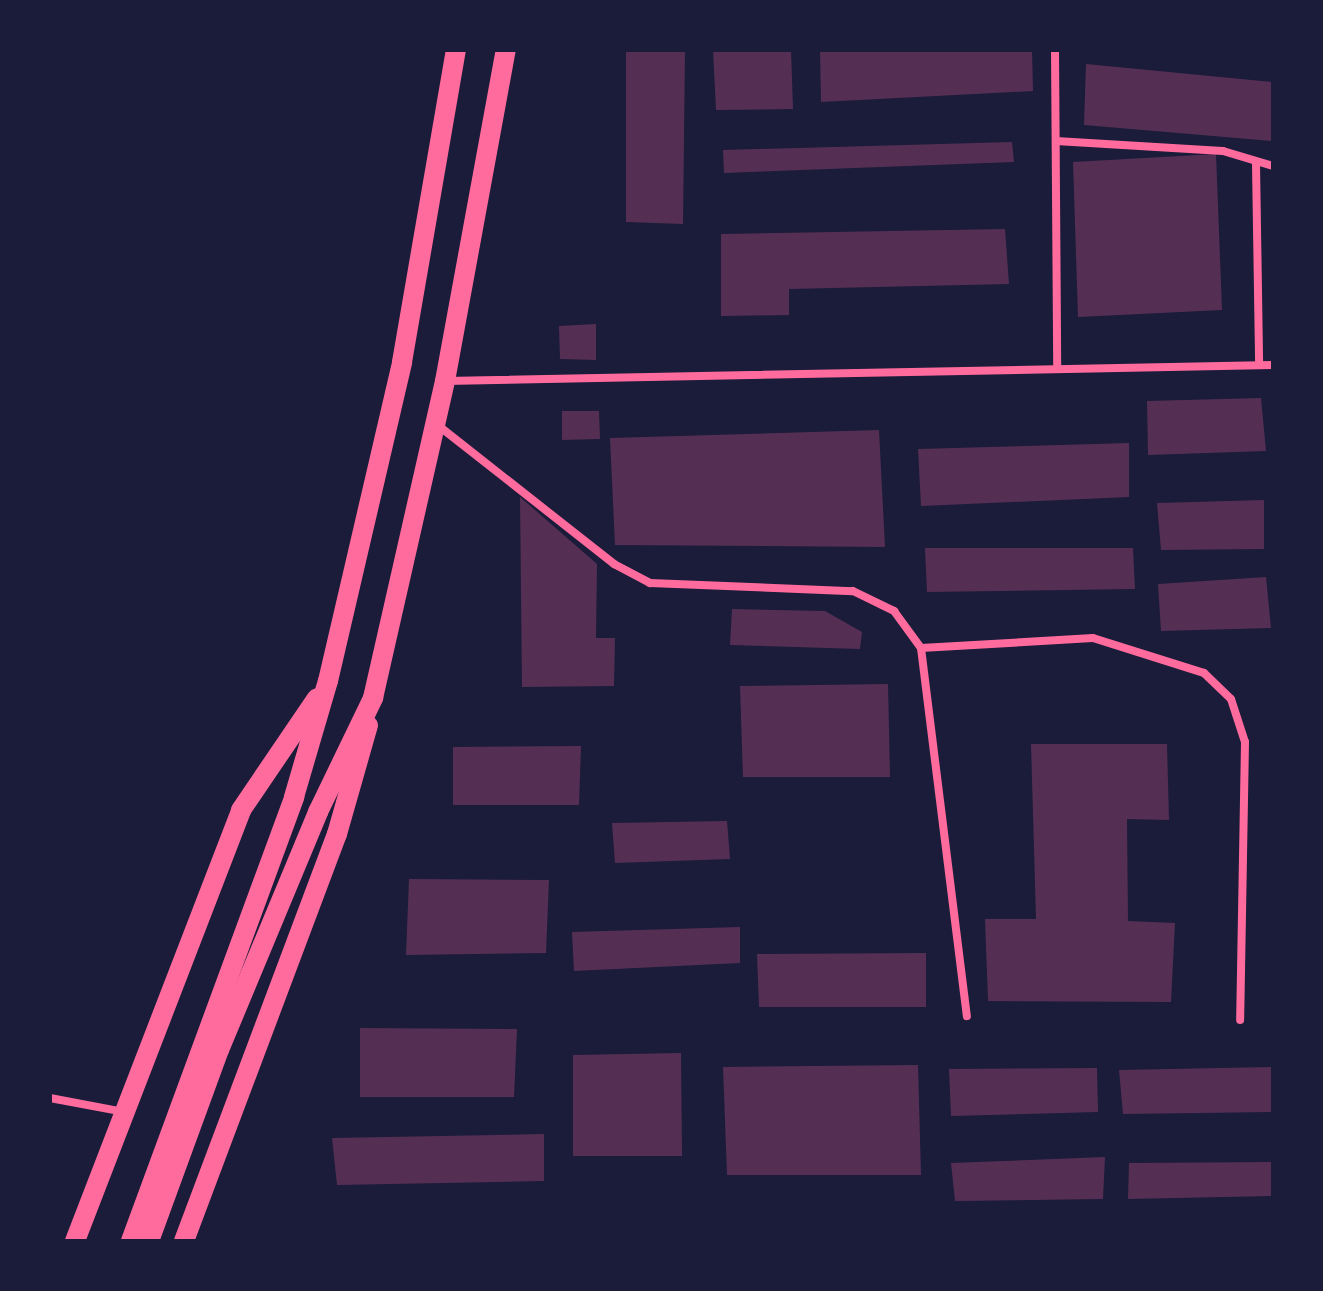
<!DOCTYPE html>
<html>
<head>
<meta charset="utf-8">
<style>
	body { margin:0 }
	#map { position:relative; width:1323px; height:1291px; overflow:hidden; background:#1b1b3a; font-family:"Varela Round",sans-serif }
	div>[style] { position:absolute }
	.building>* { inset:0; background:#542f53 }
	.minor>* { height:8px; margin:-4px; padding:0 4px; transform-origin:4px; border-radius:4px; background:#ff6b9d }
	.primary>* { height:20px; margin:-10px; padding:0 10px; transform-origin:10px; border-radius:10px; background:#ff6b9d }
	span { translate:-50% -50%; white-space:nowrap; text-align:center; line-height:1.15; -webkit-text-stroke:6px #1b1b3a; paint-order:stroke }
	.frame { position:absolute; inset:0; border:52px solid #1b1b3a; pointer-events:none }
</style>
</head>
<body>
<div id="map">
	<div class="building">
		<div style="clip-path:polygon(626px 50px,685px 50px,683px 224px,626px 222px)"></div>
		<div style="clip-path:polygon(713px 50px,791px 50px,793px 109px,716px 110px)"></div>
		<div style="clip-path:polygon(820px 50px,1032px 50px,1033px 91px,821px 102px)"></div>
		<div style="clip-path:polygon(1086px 64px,1273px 82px,1273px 141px,1084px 125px)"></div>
		<div style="clip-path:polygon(1012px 142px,1014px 162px,724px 173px,723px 150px)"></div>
		<div style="clip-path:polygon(1216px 154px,1222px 310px,1078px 317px,1073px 162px)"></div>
		<div style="clip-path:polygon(1005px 229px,1009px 284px,789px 289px,789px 315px,721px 316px,721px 234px)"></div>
		<div style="clip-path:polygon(596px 324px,596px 360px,560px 359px,559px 326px)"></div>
		<div style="clip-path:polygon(1261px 398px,1266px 451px,1148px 455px,1147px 401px)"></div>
		<div style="clip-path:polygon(562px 411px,599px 411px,600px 439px,562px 440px)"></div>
		<div style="clip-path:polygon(879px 430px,885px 547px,615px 545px,610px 438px)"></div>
		<div style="clip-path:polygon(1129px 443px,1129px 497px,921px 506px,918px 449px)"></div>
		<div style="clip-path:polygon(520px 497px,597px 564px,596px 638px,615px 638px,614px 686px,522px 687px)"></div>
		<div style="clip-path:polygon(1264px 500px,1264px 549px,1161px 550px,1157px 503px)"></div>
		<div style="clip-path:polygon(925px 548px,1133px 548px,1135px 589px,927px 592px)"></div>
		<div style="clip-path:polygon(1266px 577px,1271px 628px,1161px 631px,1158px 584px)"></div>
		<div style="clip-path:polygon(732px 609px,825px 611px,862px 632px,860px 649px,730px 645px)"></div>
		<div style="clip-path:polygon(888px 684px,890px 777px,743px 777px,740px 686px)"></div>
		<div style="clip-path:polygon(1031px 744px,1167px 744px,1169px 820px,1127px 819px,1128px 921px,1175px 923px,1171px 1002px,988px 1001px,985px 919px,1036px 919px)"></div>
		<div style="clip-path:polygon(581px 746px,579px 805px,453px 805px,453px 747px)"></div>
		<div style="clip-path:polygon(727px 821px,730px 859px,615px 863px,612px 823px)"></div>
		<div style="clip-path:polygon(409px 879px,549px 880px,546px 953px,406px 955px)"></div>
		<div style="clip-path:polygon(740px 927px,740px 963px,574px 971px,572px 932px)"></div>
		<div style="clip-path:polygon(926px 953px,926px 1007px,759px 1007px,757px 954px)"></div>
		<div style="clip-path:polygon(360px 1028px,517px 1029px,514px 1097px,360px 1097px)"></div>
		<div style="clip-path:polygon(681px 1053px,682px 1156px,573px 1156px,573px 1055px)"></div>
		<div style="clip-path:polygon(918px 1065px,921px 1175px,727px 1175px,723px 1067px)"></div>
		<div style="clip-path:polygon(1271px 1067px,1273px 1112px,1123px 1114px,1119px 1070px)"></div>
		<div style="clip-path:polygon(1097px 1068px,1098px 1112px,951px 1116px,949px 1069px)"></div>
		<div style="clip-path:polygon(544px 1134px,544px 1181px,337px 1185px,332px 1138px)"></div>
		<div style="clip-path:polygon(1105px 1157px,1103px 1199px,955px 1201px,951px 1163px)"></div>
		<div style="clip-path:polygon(1273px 1162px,1273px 1196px,1128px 1199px,1129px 1163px)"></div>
	</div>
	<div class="minor">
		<div style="left:1055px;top:50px;width:316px;rotate:89.6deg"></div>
		<div style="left:1056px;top:141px;width:167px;rotate:3.4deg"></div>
		<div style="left:1223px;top:151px;width:52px;rotate:16.7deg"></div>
		<div style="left:1256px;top:164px;width:201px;rotate:89.1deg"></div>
		<div style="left:445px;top:381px;width:828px;rotate:-1.11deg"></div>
		<div style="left:435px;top:423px;width:228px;rotate:38.2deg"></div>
		<div style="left:614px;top:564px;width:41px;rotate:27.8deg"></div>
		<div style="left:650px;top:583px;width:203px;rotate:2.3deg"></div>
		<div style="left:853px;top:591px;width:46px;rotate:26deg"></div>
		<div style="left:894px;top:611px;width:46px;rotate:53.9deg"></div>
		<div style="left:921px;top:648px;width:371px;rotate:82.9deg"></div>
		<div style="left:921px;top:648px;width:172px;rotate:-3.3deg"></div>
		<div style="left:1093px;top:638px;width:116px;rotate:17.5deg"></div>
		<div style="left:1204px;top:673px;width:37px;rotate:44deg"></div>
		<div style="left:1231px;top:699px;width:45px;rotate:72deg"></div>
		<div style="left:1245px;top:742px;width:278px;rotate:91deg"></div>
		<div style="left:50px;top:1098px;width:75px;rotate:10.7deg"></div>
	</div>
	<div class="primary">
		<div style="left:75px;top:1241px;width:462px;rotate:-68.9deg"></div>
		<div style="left:241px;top:810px;width:135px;rotate:-55.8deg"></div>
		<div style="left:131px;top:1241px;width:473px;rotate:-69.8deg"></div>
		<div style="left:294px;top:797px;width:121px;rotate:-73.7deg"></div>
		<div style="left:328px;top:681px;width:327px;rotate:-76.9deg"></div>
		<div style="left:402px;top:362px;width:317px;rotate:-80.2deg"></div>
		<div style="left:149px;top:1241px;width:203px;rotate:-69.9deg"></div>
		<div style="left:219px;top:1050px;width:258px;rotate:-67.4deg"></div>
		<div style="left:318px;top:812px;width:127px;rotate:-64.2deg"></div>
		<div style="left:373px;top:698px;width:325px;rotate:-77.2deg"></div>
		<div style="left:445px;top:381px;width:337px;rotate:-79.6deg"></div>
		<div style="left:184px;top:1241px;width:435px;rotate:-69.4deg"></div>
		<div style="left:337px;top:834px;width:113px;rotate:-74.1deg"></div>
	</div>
	<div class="frame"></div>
</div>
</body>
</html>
